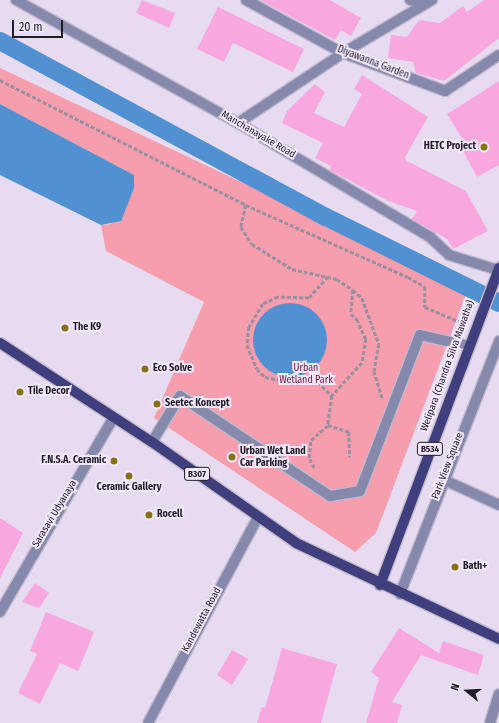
<!DOCTYPE html>
<html>
<head>
<meta charset="utf-8">
<style>
	body { margin:0 }
	#map { position:relative; width:499px; height:723px; overflow:hidden; background:#e7dbf2; font-family:"Fira Sans Condensed",sans-serif }
	div>[style] { position:absolute }
	.green>* { inset:0; background:#f69eae }
	.water>* { inset:0; background:#5190d1 }
	.round { border-radius:50% }
	.canal>* { height:18px; margin:-9px; padding:0 9px; transform-origin:9px; border-radius:9px; background:#5190d1 }
	.building>* { inset:0; background:#f8a7df }
	.path>* { height:2.5px; margin-top:-1.25px; transform-origin:0; background:repeating-linear-gradient(90deg,#988fa0 0 4px,transparent 0 6px) }
	.roads { filter:drop-shadow(1px 0 #c3b9cd) drop-shadow(-1px 0 #c3b9cd) drop-shadow(0 1px #c3b9cd) drop-shadow(0 -1px #c3b9cd) }
	.minor>* { height:10px; margin:-5px; padding:0 5px; transform-origin:5px; border-radius:5px; background:#8589ac }
	.major>* { height:10px; margin:-5px; padding:0 5px; transform-origin:5px; border-radius:5px; background:#3e3f7c }
	.dots>* { width:11px; height:11px; translate:-50% -50%; box-sizing:border-box; border:2px solid #f4e8ff; border-radius:50% }
	span { translate:-50% -50%; white-space:nowrap; text-align:center; line-height:1.15; -webkit-text-stroke:4px #f4e8ff; paint-order:stroke }
	.shield-label span { padding:1px 3px; background:#f4e8ff; border:1px solid; border-radius:3px; -webkit-text-stroke-width:0 }
	.shield-label { font-size:9px; color:#211c25; font-weight:700 }
	.street-label { font-size:10px; color:#211c25 }
	.poi-label { font-size:10px; color:#211c25; font-weight:700 }
	.right { translate:-100% -50%; text-align:right }
	.left { translate:0 -50%; text-align:left }
	.park-label { font-size:10px; color:#6c1730 }
	.north { position:absolute; left:447px; top:671px; width:40px; height:40px; -webkit-text-stroke:3px #f4e8ff; paint-order:stroke; rotate:288deg; font-size:11px; font-weight:700; line-height:16px; text-align:center; color:#211c25 }
	.north::after { content:''; display:block; margin:auto; width:14px; height:18px; background:#211c25; clip-path:polygon(50% 0,100% 100%,50% 72%,0 100%) }
	.scale { position:absolute; left:12px; top:20px; width:51px; height:18px; box-sizing:border-box; border:2px solid #211c25; border-top:0; padding-left:5px; font-size:12px; line-height:14px; white-space:nowrap; color:#211c25; -webkit-text-stroke:3px #f4e8ff; paint-order:stroke }
</style>
</head>
<body>
<div id="map">
	<div class="green">
		<div style="clip-path:polygon(0 68px,468px 289px,376px 533px,355px 552px,154px 418px,204px 302px,106px 251px,101px 225px,111px 224px,134px 175px,0 104px)"></div>
	</div>
	<div class="water">
		<div style="clip-path:polygon(0 104px,134px 175px,134px 188px,121px 221px,101px 225px,0 175px)"></div>
		<div class="round" style="left:253px;top:303px;width:74px;height:74px"></div>
	</div>
	<div class="canal">
		<div style="left:0;top:41px;width:370px;rotate:28.4deg"></div>
		<div style="left:326px;top:217px;width:193px;rotate:26.4deg"></div>
	</div>
	<div class="building">
		<div style="clip-path:polygon(142px 0,175px 13px,169px 28px,136px 13px)"></div>
		<div style="clip-path:polygon(260px 0,330px 0,361px 18px,351px 36px,341px 30px,335px 40px)"></div>
		<div style="clip-path:polygon(484px 0,499px 0,499px 38px,444px 81px,416px 73px,413px 62px,388px 58px,391px 35px,407px 37px,419px 20px,440px 23px,463px 6px,467px 12px)"></div>
		<div style="clip-path:polygon(218px 7px,304px 49px,293px 72px,233px 43px,224px 62px,197px 49px)"></div>
		<div style="clip-path:polygon(362px 75px,428px 117px,405px 157px,407px 161px,466px 191px,488px 231px,453px 249px,447px 239px,412px 219px,417px 211px,388px 201px,330px 170px,331px 166px,315px 158px,323px 143px,282px 123px,287px 111px,315px 84px,325px 92px,314px 113px,344px 127px,362px 94px,354px 89px)"></div>
		<div style="clip-path:polygon(499px 81px,499px 165px,477px 177px,461px 147px,466px 145px,447px 114px)"></div>
		<div style="clip-path:polygon(0 518px,23px 533px,0 578px)"></div>
		<div style="clip-path:polygon(35px 583px,49px 593px,39px 608px,22px 602px)"></div>
		<div style="clip-path:polygon(46px 612px,94px 632px,78px 671px,60px 663px,40px 704px,18px 693px,37px 654px,30px 651px)"></div>
		<div style="clip-path:polygon(399px 628px,439px 653px,443px 641px,484px 655px,478px 675px,421px 655px,392px 702px,402px 705px,397px 723px,366px 723px,379px 678px,371px 672px)"></div>
		<div style="clip-path:polygon(282px 648px,337px 664px,321px 723px,257px 723px,262px 707px,265px 708px)"></div>
		<div style="clip-path:polygon(232px 650px,248px 659px,232px 685px,217px 675px)"></div>
	</div>
	<div class="path">
		<div style="left:0;top:80px;width:276px;rotate:26.9deg"></div>
		<div style="left:246px;top:205px;width:23px;rotate:103deg"></div>
		<div style="left:241px;top:227px;width:20px;rotate:57deg"></div>
		<div style="left:252px;top:244px;width:47px;rotate:32deg"></div>
		<div style="left:292px;top:269px;width:46px;rotate:12.5deg"></div>
		<div style="left:337px;top:279px;width:19px;rotate:35deg"></div>
		<div style="left:353px;top:290px;width:24px;rotate:95deg"></div>
		<div style="left:351px;top:314px;width:8px;rotate:40deg"></div>
		<div style="left:357px;top:319px;width:22px;rotate:66deg"></div>
		<div style="left:366px;top:339px;width:24px;rotate:99deg"></div>
		<div style="left:362px;top:363px;width:45px;rotate:132.3deg"></div>
		<div style="left:332px;top:396px;width:29px;rotate:98deg"></div>
		<div style="left:246px;top:205px;width:177px;rotate:24deg"></div>
		<div style="left:408px;top:277px;width:20px;rotate:30deg"></div>
		<div style="left:425px;top:287px;width:20px;rotate:90deg"></div>
		<div style="left:425px;top:307px;width:43px;rotate:23deg"></div>
		<div style="left:328px;top:277px;width:28px;rotate:132deg"></div>
		<div style="left:309px;top:298px;width:31px;rotate:-178deg"></div>
		<div style="left:278px;top:297px;width:17px;rotate:155deg"></div>
		<div style="left:263px;top:304px;width:27px;rotate:121deg"></div>
		<div style="left:249px;top:327px;width:18px;rotate:96deg"></div>
		<div style="left:247px;top:345px;width:26px;rotate:67deg"></div>
		<div style="left:257px;top:369px;width:11px;rotate:45deg"></div>
		<div style="left:265px;top:377px;width:33px;rotate:11deg"></div>
		<div style="left:297px;top:383px;width:21px;rotate:-3deg"></div>
		<div style="left:318px;top:382px;width:20px;rotate:45deg"></div>
		<div style="left:353px;top:290px;width:12px;rotate:42deg"></div>
		<div style="left:362px;top:298px;width:49px;rotate:69.7deg"></div>
		<div style="left:379px;top:344px;width:27px;rotate:100deg"></div>
		<div style="left:374px;top:371px;width:28px;rotate:73deg"></div>
		<div style="left:314px;top:468px;width:11px;rotate:-117deg"></div>
		<div style="left:309px;top:458px;width:18px;rotate:-84deg"></div>
		<div style="left:311px;top:440px;width:23px;rotate:-41deg"></div>
		<div style="left:328px;top:425px;width:22px;rotate:18deg"></div>
		<div style="left:349px;top:432px;width:25px;rotate:88deg"></div>
	</div>
	<div class="roads">
		<div class="minor">
			<div style="left:16px;top:0;width:254px;rotate:29deg"></div>
			<div style="left:238px;top:123px;width:223px;rotate:30.7deg"></div>
			<div style="left:430px;top:237px;width:26px;rotate:43deg"></div>
			<div style="left:449px;top:255px;width:51px;rotate:17deg"></div>
			<div style="left:246px;top:0;width:111px;rotate:28.7deg"></div>
			<div style="left:343px;top:53px;width:109px;rotate:20.4deg"></div>
			<div style="left:445px;top:91px;width:65px;rotate:-33.7deg"></div>
			<div style="left:410px;top:0;width:17px;rotate:10deg"></div>
			<div style="left:238px;top:123px;width:126px;rotate:-33.7deg"></div>
			<div style="left:343px;top:53px;width:104px;rotate:-30.8deg"></div>
			<div style="left:152px;top:442px;width:54px;rotate:-58.7deg"></div>
			<div style="left:180px;top:396px;width:180px;rotate:33.7deg"></div>
			<div style="left:330px;top:496px;width:30px;rotate:-9deg"></div>
			<div style="left:360px;top:491px;width:167px;rotate:-69deg"></div>
			<div style="left:420px;top:335px;width:49px;rotate:12.9deg"></div>
			<div style="left:442px;top:479px;width:63px;rotate:24.5deg"></div>
			<div style="left:400px;top:594px;width:272px;rotate:-68.6deg"></div>
			<div style="left:0;top:612px;width:224px;rotate:-59.7deg"></div>
			<div style="left:148px;top:723px;width:234px;rotate:-61.9deg"></div>
			<div style="left:490px;top:723px;width:30px;rotate:-73deg"></div>
		</div>
		<div class="major">
			<div style="left:0;top:343px;width:181px;rotate:33.1deg"></div>
			<div style="left:152px;top:442px;width:176px;rotate:35deg"></div>
			<div style="left:296px;top:543px;width:225px;rotate:25.3deg"></div>
			<div style="left:380px;top:585px;width:339px;rotate:-69.4deg"></div>
		</div>
	</div>
	<div class="dots">
		<div style="left:484px;top:147px;background:#867213"></div>
		<div style="left:65px;top:328px;background:#867213"></div>
		<div style="left:145px;top:369px;background:#867213"></div>
		<div style="left:20px;top:392px;background:#867213"></div>
		<div style="left:157px;top:404px;background:#867213"></div>
		<div style="left:232px;top:457px;background:#867213"></div>
		<div style="left:114px;top:461px;background:#867213"></div>
		<div style="left:129px;top:476px;background:#867213"></div>
		<div style="left:149px;top:515px;background:#867213"></div>
		<div style="left:455px;top:567px;background:#867213"></div>
	</div>
	<div class="shield-label">
		<span style="left:430px;top:449px">B534</span>
		<span style="left:197px;top:474px">B307</span>
	</div>
	<div class="street-label">
		<span style="left:373px;top:63px;rotate:21deg">Diyawanna Garden</span>
		<span style="left:258px;top:135px;rotate:30deg">Manchanayake Road</span>
		<span style="left:448px;top:366px;rotate:-70deg">Welipara (Chandra Silva Mawatha)</span>
		<span style="left:448px;top:466px;rotate:-69deg">Park View Square</span>
		<span style="left:55px;top:514px;rotate:-59deg">Sarasavi Udyanaya</span>
		<span style="left:202px;top:620px;rotate:-62deg">Kandewatta Road</span>
	</div>
	<div class="poi-label">
		<span class="right" style="left:476px;top:147px">HETC Project</span>
		<span class="left" style="left:73px;top:328px">The K9</span>
		<span class="left" style="left:153px;top:369px">Eco Solve</span>
		<span class="left" style="left:28px;top:392px">Tile Decor</span>
		<span class="left" style="left:165px;top:404px">Seetec Koncept</span>
		<span class="left" style="left:240px;top:457px">Urban Wet Land<br>Car Parking</span>
		<span class="right" style="left:106px;top:461px">F.N.S.A. Ceramic</span>
		<span style="left:129px;top:488px">Ceramic Gallery</span>
		<span class="left" style="left:157px;top:515px">Rocell</span>
		<span class="left" style="left:463px;top:567px">Bath+</span>
	</div>
	<div class="park-label">
		<span style="left:306px;top:374px">Urban<br>Wetland Park</span>
	</div>
	<div class="north">N</div>
	<div class="scale">20 m</div>
</div>
</body>
</html>
